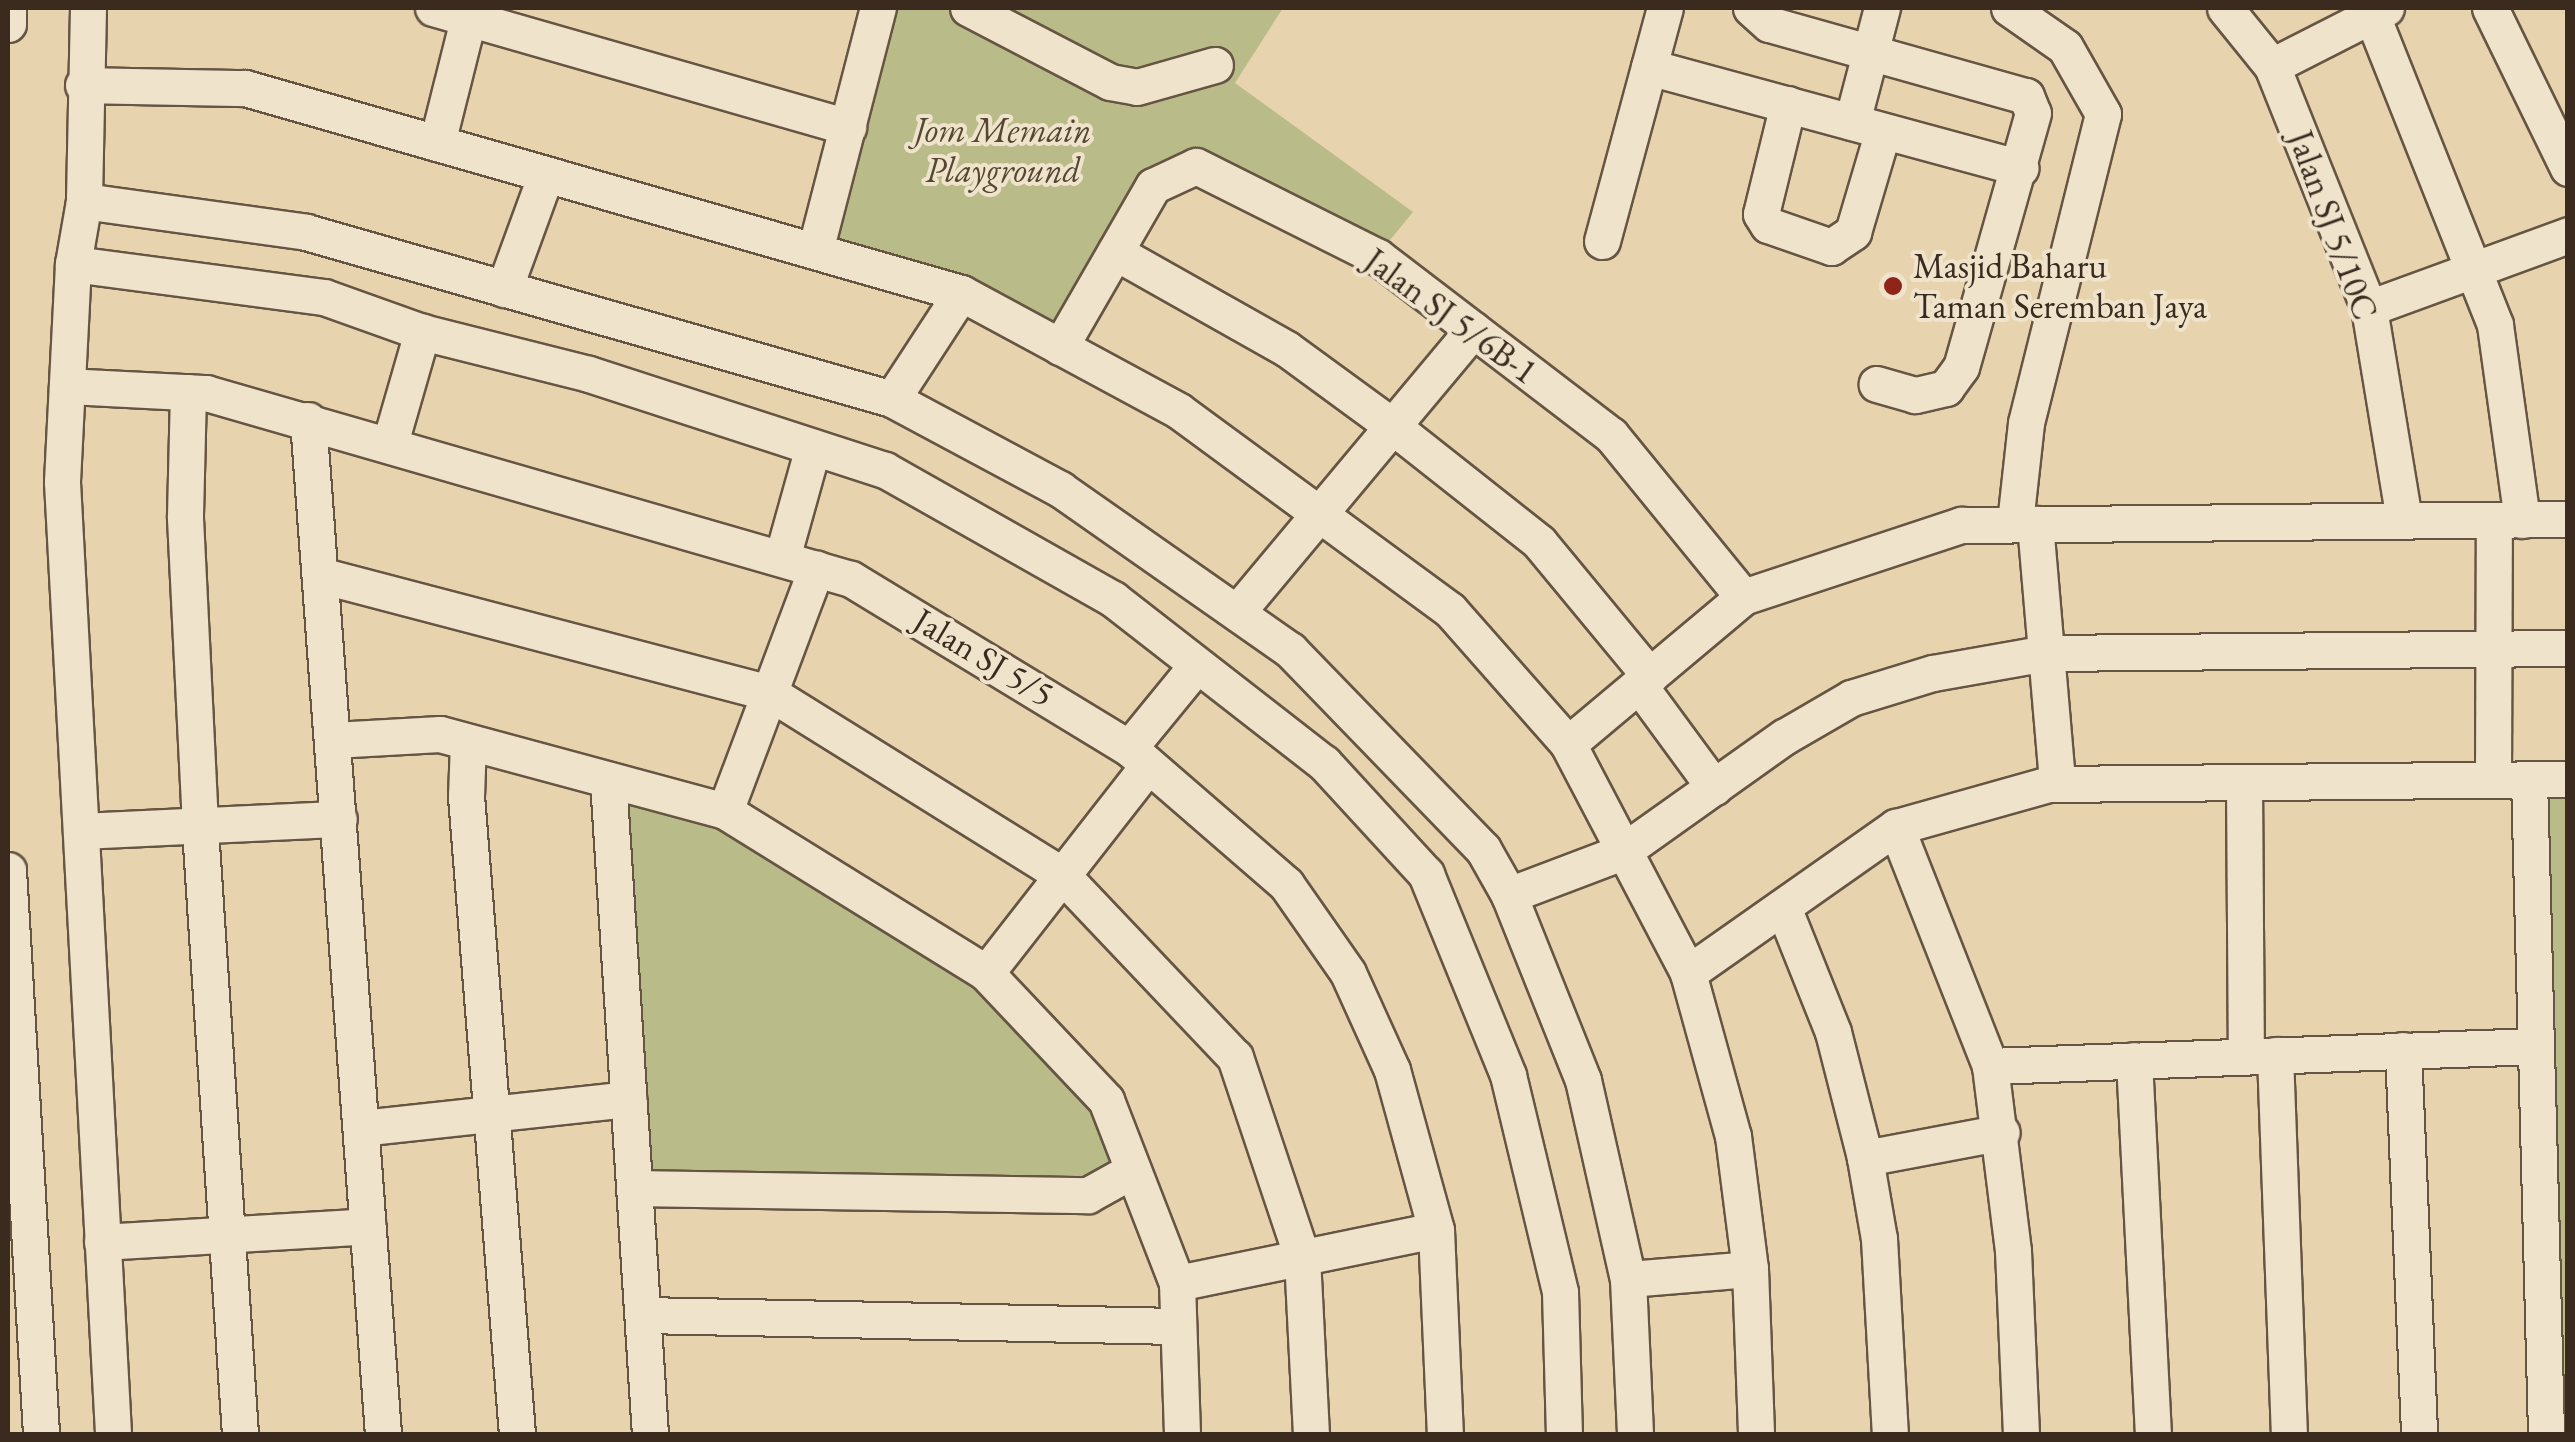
<!DOCTYPE html>
<html>
<head>
<meta charset="utf-8">
<style>
	body { margin:0 }
	#map { position:relative; width:2575px; height:1442px; overflow:hidden; background:#e7d4af; font-family:"EB Garamond",serif }
	div>[style] { position:absolute }
	.green>* { inset:0; background:#b9bc88 }
	.roads { filter:drop-shadow(2px 0 #665543) drop-shadow(-2px 0 #665543) drop-shadow(0 2px #665543) drop-shadow(0 -2px #665543) }
	.minor>* { height:35px; margin:-17.5px; padding:0 17.5px; transform-origin:17.5px; border-radius:17.5px; background:#efe3cb }
	.dots>* { width:28px; height:28px; translate:-50% -50%; box-sizing:border-box; border:5px solid #efe3cb; border-radius:50% }
	span { translate:-50% -50%; white-space:nowrap; text-align:center; line-height:1.15; -webkit-text-stroke:8px #efe3cb; paint-order:stroke }
	.park-label { font-size:35px; color:#544834; font-style:italic }
	.street-label { font-size:35px; color:#3b2b1f }
	.poi-label { font-size:35px; color:#3b2b1f }
	.left { translate:0 -50%; text-align:left }
	.frame { position:absolute; inset:0; border:10px solid #3b2b1f; pointer-events:none }
</style>
</head>
<body>
<div id="map">
	<div class="green">
		<div style="clip-path:polygon(885px 8px,1283px 8px,1235px 83px,1413px 212px,1381px 251px,1197px 160px,1149px 183px,1060px 339px,823px 246px)"></div>
		<div style="clip-path:polygon(2533px 782px,2567px 782px,2567px 1375px,2550px 1376px)"></div>
		<div style="clip-path:polygon(613px 786px,724px 814px,935px 945px,1103px 1101px,1127px 1168px,1087px 1192px,638px 1183px)"></div>
	</div>
	<div class="roads">
		<div class="minor">
			<div style="left:88px;top:8px;width:193px;rotate:91.2deg"></div>
			<div style="left:84px;top:201px;width:64px;rotate:99.9deg"></div>
			<div style="left:73px;top:264px;width:218px;rotate:92.9deg"></div>
			<div style="left:62px;top:482px;width:953px;rotate:86.93deg"></div>
			<div style="left:433px;top:8px;width:432px;rotate:16deg"></div>
			<div style="left:968px;top:8px;width:160px;rotate:27.5deg"></div>
			<div style="left:1110px;top:82px;width:27px;rotate:10deg"></div>
			<div style="left:1137px;top:87px;width:81px;rotate:-15.8deg"></div>
			<div style="left:1751px;top:8px;width:24px;rotate:42deg"></div>
			<div style="left:1769px;top:24px;width:267px;rotate:15.7deg"></div>
			<div style="left:2026px;top:96px;width:18px;rotate:68deg"></div>
			<div style="left:2033px;top:113px;width:264px;rotate:105.8deg"></div>
			<div style="left:1961px;top:367px;width:26px;rotate:126deg"></div>
			<div style="left:1946px;top:388px;width:32px;rotate:167deg"></div>
			<div style="left:1915px;top:395px;width:40px;rotate:-164deg"></div>
			<div style="left:2009px;top:8px;width:68px;rotate:34.9deg"></div>
			<div style="left:2065px;top:47px;width:77px;rotate:60.4deg"></div>
			<div style="left:2103px;top:114px;width:318px;rotate:104deg"></div>
			<div style="left:2026px;top:423px;width:101px;rotate:96.3deg"></div>
			<div style="left:2225px;top:8px;width:75px;rotate:51deg"></div>
			<div style="left:2272px;top:66px;width:261px;rotate:68.2deg"></div>
			<div style="left:2369px;top:308px;width:215px;rotate:80.6deg"></div>
			<div style="left:2369px;top:8px;width:341px;rotate:68.3deg"></div>
			<div style="left:2495px;top:325px;width:197px;rotate:82.1deg"></div>
			<div style="left:2490px;top:8px;width:178px;rotate:64deg"></div>
			<div style="left:8px;top:24px;width:16px;rotate:-90deg"></div>
			<div style="left:2272px;top:66px;width:128px;rotate:-27deg"></div>
			<div style="left:1649px;top:67px;width:385px;rotate:15.2deg"></div>
			<div style="left:83px;top:85px;width:162px;rotate:1.1deg"></div>
			<div style="left:245px;top:88px;width:745px;rotate:15.98deg"></div>
			<div style="left:961px;top:293px;width:248px;rotate:28.4deg"></div>
			<div style="left:1179px;top:411px;width:336px;rotate:36.3deg"></div>
			<div style="left:1450px;top:610px;width:179px;rotate:48.6deg"></div>
			<div style="left:1568px;top:744px;width:259px;rotate:62.3deg"></div>
			<div style="left:1688px;top:973px;width:169px;rotate:74.6deg"></div>
			<div style="left:1733px;top:1136px;width:134px;rotate:82.7deg"></div>
			<div style="left:1750px;top:1269px;width:165px;rotate:87.9deg"></div>
			<div style="left:1788px;top:104px;width:113px;rotate:103.8deg"></div>
			<div style="left:1761px;top:214px;width:13px;rotate:58deg"></div>
			<div style="left:1768px;top:225px;width:67px;rotate:19.2deg"></div>
			<div style="left:1831px;top:247px;width:27px;rotate:-34deg"></div>
			<div style="left:1853px;top:232px;width:105px;rotate:-73.5deg"></div>
			<div style="left:1852px;top:122px;width:118px;rotate:-75.3deg"></div>
			<div style="left:437px;top:143px;width:139px;rotate:-75.9deg"></div>
			<div style="left:84px;top:201px;width:224px;rotate:7.9deg"></div>
			<div style="left:306px;top:232px;width:609px;rotate:15.91deg"></div>
			<div style="left:892px;top:399px;width:191px;rotate:28.2deg"></div>
			<div style="left:1060px;top:489px;width:281px;rotate:35deg"></div>
			<div style="left:1290px;top:650px;width:277px;rotate:45.9deg"></div>
			<div style="left:1483px;top:849px;width:53px;rotate:60.5deg"></div>
			<div style="left:1509px;top:895px;width:199px;rotate:68.2deg"></div>
			<div style="left:1583px;top:1080px;width:204px;rotate:77.3deg"></div>
			<div style="left:1628px;top:1279px;width:155px;rotate:87.4deg"></div>
			<div style="left:1602px;top:241px;width:241px;rotate:-74.9deg"></div>
			<div style="left:815px;top:251px;width:251px;rotate:-75.5deg"></div>
			<div style="left:1115px;top:252px;width:197px;rotate:29.4deg"></div>
			<div style="left:1287px;top:349px;width:129px;rotate:36.2deg"></div>
			<div style="left:1391px;top:425px;width:189px;rotate:38.3deg"></div>
			<div style="left:1539px;top:542px;width:174px;rotate:50.4deg"></div>
			<div style="left:73px;top:264px;width:253px;rotate:7.5deg"></div>
			<div style="left:324px;top:297px;width:104px;rotate:19.7deg"></div>
			<div style="left:422px;top:332px;width:172px;rotate:14.1deg"></div>
			<div style="left:589px;top:374px;width:311px;rotate:18deg"></div>
			<div style="left:885px;top:470px;width:262px;rotate:29.5deg"></div>
			<div style="left:1113px;top:599px;width:267px;rotate:37.9deg"></div>
			<div style="left:1324px;top:763px;width:151px;rotate:47.4deg"></div>
			<div style="left:1426px;top:874px;width:217px;rotate:67.8deg"></div>
			<div style="left:1508px;top:1075px;width:223px;rotate:76.5deg"></div>
			<div style="left:1560px;top:1292px;width:142px;rotate:88.4deg"></div>
			<div style="left:504px;top:289px;width:122px;rotate:-69.9deg"></div>
			<div style="left:2369px;top:308px;width:212px;rotate:-20.1deg"></div>
			<div style="left:1060px;top:347px;width:186px;rotate:-60deg"></div>
			<div style="left:1153px;top:186px;width:47px;rotate:-24.9deg"></div>
			<div style="left:1196px;top:166px;width:203px;rotate:26.6deg"></div>
			<div style="left:1378px;top:257px;width:293px;rotate:37.4deg"></div>
			<div style="left:1611px;top:435px;width:209px;rotate:50.8deg"></div>
			<div style="left:67px;top:386px;width:139px;rotate:2.9deg"></div>
			<div style="left:206px;top:393px;width:671px;rotate:16.09deg"></div>
			<div style="left:851px;top:579px;width:325px;rotate:31.3deg"></div>
			<div style="left:1129px;top:748px;width:208px;rotate:40.9deg"></div>
			<div style="left:1286px;top:884px;width:108px;rotate:55.1deg"></div>
			<div style="left:1348px;top:973px;width:107px;rotate:65.6deg"></div>
			<div style="left:1392px;top:1070px;width:166px;rotate:74.6deg"></div>
			<div style="left:1436px;top:1230px;width:204px;rotate:87.5deg"></div>
			<div style="left:188px;top:392px;width:126px;rotate:91.4deg"></div>
			<div style="left:185px;top:518px;width:311px;rotate:87.2deg"></div>
			<div style="left:200px;top:829px;width:606px;rotate:86.22deg"></div>
			<div style="left:892px;top:399px;width:126px;rotate:-56.9deg"></div>
			<div style="left:308px;top:420px;width:1017px;rotate:85.77deg"></div>
			<div style="left:390px;top:443px;width:116px;rotate:-73.9deg"></div>
			<div style="left:2035px;top:524px;width:260px;rotate:85.1deg"></div>
			<div style="left:782px;top:558px;width:115px;rotate:-74.4deg"></div>
			<div style="left:320px;top:575px;width:465px;rotate:14.7deg"></div>
			<div style="left:770px;top:693px;width:344px;rotate:31.9deg"></div>
			<div style="left:1062px;top:875px;width:251px;rotate:46.5deg"></div>
			<div style="left:1235px;top:1057px;width:211px;rotate:71.5deg"></div>
			<div style="left:1302px;top:1257px;width:177px;rotate:87.1deg"></div>
			<div style="left:1237px;top:612px;width:368px;rotate:-50.1deg"></div>
			<div style="left:1639px;top:685px;width:127px;rotate:53.7deg"></div>
			<div style="left:333px;top:740px;width:107px;rotate:-3.2deg"></div>
			<div style="left:440px;top:734px;width:295px;rotate:15.1deg"></div>
			<div style="left:725px;top:811px;width:307px;rotate:31.8deg"></div>
			<div style="left:986px;top:973px;width:175px;rotate:46.6deg"></div>
			<div style="left:1106px;top:1100px;width:196px;rotate:68.8deg"></div>
			<div style="left:1177px;top:1283px;width:151px;rotate:88.1deg"></div>
			<div style="left:468px;top:742px;width:54px;rotate:92.1deg"></div>
			<div style="left:466px;top:796px;width:640px;rotate:85.43deg"></div>
			<div style="left:1568px;top:744px;width:229px;rotate:-40deg"></div>
			<div style="left:1743px;top:597px;width:230px;rotate:-18.3deg"></div>
			<div style="left:1961px;top:525px;width:607px;rotate:-0.57deg"></div>
			<div style="left:1129px;top:748px;width:107px;rotate:-50.7deg"></div>
			<div style="left:2529px;top:779px;width:655px;rotate:88.51deg"></div>
			<div style="left:608px;top:780px;width:655px;rotate:86.33deg"></div>
			<div style="left:2493px;top:780px;width:260px;rotate:-89.8deg"></div>
			<div style="left:2244px;top:782px;width:274px;rotate:89.6deg"></div>
			<div style="left:725px;top:811px;width:259px;rotate:-69.4deg"></div>
			<div style="left:1896px;top:827px;width:257px;rotate:68.5deg"></div>
			<div style="left:1990px;top:1066px;width:186px;rotate:82.9deg"></div>
			<div style="left:2013px;top:1251px;width:183px;rotate:87.5deg"></div>
			<div style="left:82px;top:831px;width:257px;rotate:-2.7deg"></div>
			<div style="left:8px;top:870px;width:565px;rotate:86.65deg"></div>
			<div style="left:1509px;top:895px;width:121px;rotate:-20.8deg"></div>
			<div style="left:1622px;top:852px;width:199px;rotate:-35.4deg"></div>
			<div style="left:1784px;top:737px;width:78px;rotate:-30.2deg"></div>
			<div style="left:1851px;top:698px;width:86px;rotate:-17deg"></div>
			<div style="left:1933px;top:673px;width:115px;rotate:-10deg"></div>
			<div style="left:2046px;top:653px;width:522px;rotate:-0.55deg"></div>
			<div style="left:1783px;top:907px;width:135px;rotate:68.2deg"></div>
			<div style="left:1833px;top:1032px;width:130px;rotate:75.7deg"></div>
			<div style="left:1865px;top:1158px;width:82px;rotate:80.2deg"></div>
			<div style="left:1879px;top:1239px;width:195px;rotate:86.8deg"></div>
			<div style="left:986px;top:973px;width:263px;rotate:-52deg"></div>
			<div style="left:1688px;top:973px;width:254px;rotate:-35.1deg"></div>
			<div style="left:1896px;top:827px;width:159px;rotate:-15.7deg"></div>
			<div style="left:2049px;top:784px;width:519px;rotate:-0.55deg"></div>
			<div style="left:2403px;top:1050px;width:384px;rotate:87.6deg"></div>
			<div style="left:2275px;top:1055px;width:379px;rotate:87.9deg"></div>
			<div style="left:2134px;top:1060px;width:374px;rotate:87.1deg"></div>
			<div style="left:1990px;top:1066px;width:546px;rotate:-2.1deg"></div>
			<div style="left:361px;top:1128px;width:269px;rotate:-6.2deg"></div>
			<div style="left:1865px;top:1158px;width:139px;rotate:-10.7deg"></div>
			<div style="left:634px;top:1188px;width:454px;rotate:0.9deg"></div>
			<div style="left:1088px;top:1195px;width:51px;rotate:-29.1deg"></div>
			<div style="left:102px;top:1242px;width:266px;rotate:-3.4deg"></div>
			<div style="left:1628px;top:1279px;width:122px;rotate:-4.7deg"></div>
			<div style="left:1177px;top:1283px;width:264px;rotate:-11.6deg"></div>
			<div style="left:643px;top:1315px;width:535px;rotate:1.18deg"></div>
		</div>
	</div>
	<div class="dots">
		<div style="left:1893px;top:286px;background:#8f2418"></div>
	</div>
	<div class="park-label">
		<span style="left:1003px;top:150px">Jom Memain<br>Playground</span>
	</div>
	<div class="street-label">
		<span style="left:2333px;top:225px;rotate:70deg">Jalan SJ 5/10C</span>
		<span style="left:1451px;top:316px;rotate:36deg">Jalan SJ 5/6B-1</span>
		<span style="left:984px;top:657px;rotate:31deg">Jalan SJ 5/5</span>
	</div>
	<div class="poi-label">
		<span class="left" style="left:1913px;top:286px">Masjid Baharu<br>Taman Seremban Jaya</span>
	</div>
	<div class="frame"></div>
</div>
</body>
</html>
